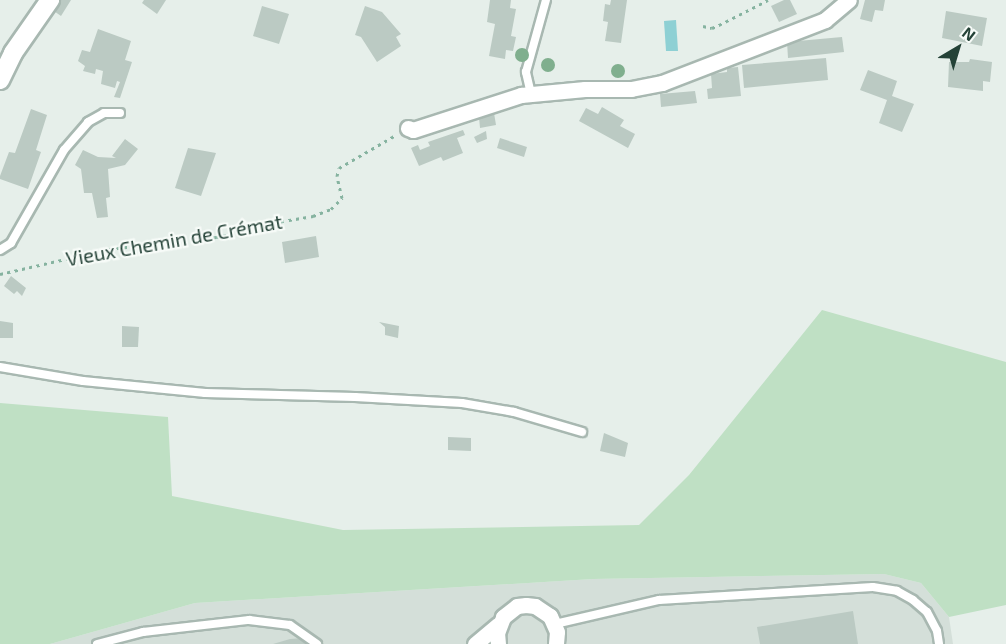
<!DOCTYPE html>
<html>
<head>
<meta charset="utf-8">
<style>
	body { margin:0 }
	#map { position:relative; width:1006px; height:644px; overflow:hidden; background:#e6efea; font-family:"Exo 2",sans-serif }
	div>[style] { position:absolute }
	.built>* { inset:0; background:#d4dfd9 }
	.green>* { inset:0; background:#bfe0c4 }
	.water>* { inset:0; background:#8ed0d4 }
	.building>* { inset:0; background:#bbcac3 }
	.path>* { height:3px; margin-top:-1.5px; transform-origin:0; background:repeating-linear-gradient(90deg,#86b3a0 0 3px,transparent 0 7.5px) }
	.roads { filter:drop-shadow(2px 0 #a8b8b1) drop-shadow(-2px 0 #a8b8b1) drop-shadow(0 2px #a8b8b1) drop-shadow(0 -2px #a8b8b1) }
	.lane>* { height:8px; margin:-4px; padding:0 4px; transform-origin:4px; border-radius:4px; background:#fff }
	.street>* { height:15px; margin:-7.5px; padding:0 7.5px; transform-origin:7.5px; border-radius:7.5px; background:#fff }
	.secondary>* { height:18px; margin:-9px; padding:0 9px; transform-origin:9px; border-radius:9px; background:#fff }
	.trees>* { width:14px; height:14px; margin:-7px; border-radius:50%; background:#80af8e }
	span { translate:-50% -50%; white-space:nowrap; text-align:center; line-height:1.15; -webkit-text-stroke:4.5px #f7fbf8; paint-order:stroke }
	.street-label { font-size:20px; color:#244237 }
	.north { position:absolute; left:928px; top:18px; width:60px; height:60px; -webkit-text-stroke:4px #f7fbf8; paint-order:stroke; rotate:38deg; font-size:16px; font-weight:700; line-height:24px; text-align:center; color:#244237 }
	.north::after { content:''; display:block; margin:auto; width:21px; height:27px; background:#244237; clip-path:polygon(50% 0,100% 100%,50% 72%,0 100%) }
</style>
</head>
<body>
<div id="map">
	<div class="built">
		<div style="clip-path:polygon(884px 574px,921px 583px,949px 617px,953px 644px,50px 644px,195px 603px,593px 579px)"></div>
	</div>
	<div class="green">
		<div style="clip-path:polygon(822px 310px,1006px 362px,1006px 605px,949px 617px,921px 583px,884px 574px,593px 579px,195px 603px,50px 644px,0 644px,0 403px,168px 417px,172px 496px,343px 530px,639px 525px,689px 475px)"></div>
	</div>
	<div class="water">
		<div style="clip-path:polygon(676px 20px,678px 51px,666px 51px,664px 21px)"></div>
	</div>
	<div class="building">
		<div style="clip-path:polygon(59px 0,71px 0,61px 16px,51px 9px)"></div>
		<div style="clip-path:polygon(144px 0,166px 0,157px 14px,142px 3px)"></div>
		<div style="clip-path:polygon(490px 0,511px 0,510px 8px,516px 9px,511px 36px,516px 37px,513px 51px,506px 50px,505px 59px,489px 56px,495px 24px,487px 22px)"></div>
		<div style="clip-path:polygon(611px 0,627px 0,621px 43px,605px 41px,608px 22px,603px 21px,605px 4px,610px 5px)"></div>
		<div style="clip-path:polygon(784px 0,790px 0,797px 14px,779px 22px,771px 6px)"></div>
		<div style="clip-path:polygon(865px 0,885px 0,883px 11px,875px 10px,872px 22px,860px 19px)"></div>
		<div style="clip-path:polygon(262px 6px,289px 14px,279px 44px,253px 36px)"></div>
		<div style="clip-path:polygon(365px 6px,382px 12px,401px 34px,396px 37px,401px 46px,377px 62px,361px 37px,355px 35px)"></div>
		<div style="clip-path:polygon(946px 11px,987px 18px,982px 46px,942px 38px)"></div>
		<div style="clip-path:polygon(98px 29px,131px 41px,125px 60px,132px 62px,120px 98px,114px 97px,120px 82px,117px 81px,115px 88px,101px 84px,103px 71px,96px 69px,95px 74px,83px 71px,85px 66px,78px 61px,82px 50px,90px 52px)"></div>
		<div style="clip-path:polygon(842px 37px,844px 52px,788px 58px,787px 42px)"></div>
		<div style="clip-path:polygon(826px 58px,828px 80px,744px 88px,742px 65px)"></div>
		<div style="clip-path:polygon(970px 59px,992px 62px,990px 82px,983px 81px,983px 91px,948px 87px,949px 62px,969px 62px)"></div>
		<div style="clip-path:polygon(738px 67px,741px 96px,708px 99px,707px 89px,712px 88px,711px 74px,727px 72px,727px 68px)"></div>
		<div style="clip-path:polygon(868px 70px,897px 81px,892px 96px,914px 104px,902px 132px,879px 123px,887px 100px,860px 90px)"></div>
		<div style="clip-path:polygon(695px 91px,697px 103px,661px 107px,660px 94px)"></div>
		<div style="clip-path:polygon(602px 107px,624px 120px,620px 126px,635px 134px,628px 148px,579px 121px,586px 108px,598px 114px)"></div>
		<div style="clip-path:polygon(31px 109px,47px 115px,36px 150px,41px 152px,28px 189px,0 179px,0 176px,9px 152px,15px 153px)"></div>
		<div style="clip-path:polygon(494px 113px,496px 125px,480px 128px,479px 117px)"></div>
		<div style="clip-path:polygon(463px 130px,465px 135px,457px 138px,463px 153px,443px 161px,441px 157px,419px 166px,411px 148px,418px 145px,420px 150px,430px 146px,428px 142px)"></div>
		<div style="clip-path:polygon(486px 131px,487px 139px,477px 143px,474px 137px)"></div>
		<div style="clip-path:polygon(500px 138px,527px 147px,524px 157px,497px 148px)"></div>
		<div style="clip-path:polygon(125px 139px,138px 149px,125px 165px,108px 169px,110px 197px,106px 198px,108px 217px,97px 218px,92px 193px,84px 193px,81px 169px,75px 165px,83px 150px,98px 157px,116px 158px,112px 156px)"></div>
		<div style="clip-path:polygon(188px 148px,216px 153px,201px 196px,175px 188px)"></div>
		<div style="clip-path:polygon(316px 236px,319px 257px,285px 263px,282px 242px)"></div>
		<div style="clip-path:polygon(11px 276px,26px 288px,22px 296px,17px 291px,14px 294px,4px 286px)"></div>
		<div style="clip-path:polygon(0 321px,13px 323px,13px 338px,0 338px)"></div>
		<div style="clip-path:polygon(379px 322px,399px 326px,398px 338px,385px 335px,385px 327px)"></div>
		<div style="clip-path:polygon(122px 326px,139px 327px,138px 347px,122px 347px)"></div>
		<div style="clip-path:polygon(604px 433px,628px 443px,625px 457px,600px 451px)"></div>
		<div style="clip-path:polygon(448px 437px,471px 438px,471px 451px,448px 450px)"></div>
		<div style="clip-path:polygon(853px 611px,858px 644px,760px 644px,757px 627px)"></div>
		<div style="clip-path:polygon(304px 638px,313px 644px,273px 644px,290px 639px)"></div>
	</div>
	<div class="path">
		<div style="left:703px;top:26px;width:9px;rotate:13deg"></div>
		<div style="left:712px;top:28px;width:8px;rotate:-23deg"></div>
		<div style="left:719px;top:25px;width:55px;rotate:-27deg"></div>
		<div style="left:0;top:274px;width:112px;rotate:-12.9deg"></div>
		<div style="left:109px;top:249px;width:108px;rotate:-6.4deg"></div>
		<div style="left:216px;top:237px;width:25px;rotate:-9deg"></div>
		<div style="left:241px;top:233px;width:20px;rotate:-24deg"></div>
		<div style="left:259px;top:225px;width:55px;rotate:-9.5deg"></div>
		<div style="left:313px;top:216px;width:19px;rotate:-21deg"></div>
		<div style="left:331px;top:209px;width:16px;rotate:-45deg"></div>
		<div style="left:342px;top:198px;width:23px;rotate:-103deg"></div>
		<div style="left:337px;top:176px;width:8px;rotate:-76deg"></div>
		<div style="left:339px;top:168px;width:66px;rotate:-30.1deg"></div>
	</div>
	<div class="roads">
		<div class="lane">
			<div style="left:531px;top:94px;width:23px;rotate:-103deg"></div>
			<div style="left:526px;top:72px;width:75px;rotate:-74.5deg"></div>
			<div style="left:0;top:250px;width:13px;rotate:-32deg"></div>
			<div style="left:11px;top:243px;width:107px;rotate:-60.3deg"></div>
			<div style="left:64px;top:150px;width:37px;rotate:-49deg"></div>
			<div style="left:88px;top:122px;width:18px;rotate:-29deg"></div>
			<div style="left:104px;top:113px;width:16px"></div>
			<div style="left:0;top:367px;width:84px;rotate:9.6deg"></div>
			<div style="left:83px;top:381px;width:123px;rotate:5.6deg"></div>
			<div style="left:205px;top:393px;width:150px;rotate:1.5deg"></div>
			<div style="left:355px;top:397px;width:107px;rotate:3.2deg"></div>
			<div style="left:462px;top:403px;width:53px;rotate:9.8deg"></div>
			<div style="left:514px;top:412px;width:71px;rotate:16.4deg"></div>
			<div style="left:555px;top:624px;width:107px;rotate:-13deg"></div>
			<div style="left:659px;top:600px;width:214px;rotate:-3.5deg"></div>
			<div style="left:873px;top:587px;width:24px;rotate:9deg"></div>
			<div style="left:897px;top:591px;width:18px;rotate:29deg"></div>
			<div style="left:913px;top:600px;width:18px;rotate:41deg"></div>
			<div style="left:927px;top:612px;width:21px;rotate:62deg"></div>
			<div style="left:937px;top:631px;width:13px;rotate:81deg"></div>
			<div style="left:97px;top:644px;width:48px;rotate:-14.6deg"></div>
			<div style="left:143px;top:632px;width:107px;rotate:-6.5deg"></div>
			<div style="left:249px;top:620px;width:41px;rotate:7deg"></div>
			<div style="left:290px;top:625px;width:33px;rotate:35deg"></div>
		</div>
		<div class="street">
			<div style="left:408px;top:128px;width:5px;rotate:22deg"></div>
			<div style="left:413px;top:130px;width:114px;rotate:-18deg"></div>
			<div style="left:521px;top:95px;width:64px;rotate:-5.4deg"></div>
			<div style="left:585px;top:89px;width:46px"></div>
			<div style="left:631px;top:89px;width:32px;rotate:-11deg"></div>
			<div style="left:662px;top:83px;width:175px;rotate:-21.1deg"></div>
			<div style="left:825px;top:20px;width:31px;rotate:-40deg"></div>
			<div style="left:475px;top:644px;width:30px;rotate:-40deg"></div>
			<div style="left:498px;top:644px;width:11px;rotate:-95deg"></div>
			<div style="left:497px;top:633px;width:17px;rotate:-69deg"></div>
			<div style="left:503px;top:617px;width:18px;rotate:-38deg"></div>
			<div style="left:517px;top:606px;width:9px;rotate:-6deg"></div>
			<div style="left:526px;top:605px;width:9px;rotate:6deg"></div>
			<div style="left:535px;top:606px;width:18px;rotate:34deg"></div>
			<div style="left:550px;top:616px;width:17px;rotate:66deg"></div>
			<div style="left:557px;top:632px;width:12px;rotate:95deg"></div>
		</div>
		<div class="secondary">
			<div style="left:0;top:80px;width:30px;rotate:-64deg"></div>
			<div style="left:13px;top:53px;width:65px;rotate:-55.1deg"></div>
		</div>
	</div>
	<div class="trees">
		<div style="left:522px;top:55px"></div>
		<div style="left:548px;top:65px"></div>
		<div style="left:618px;top:71px"></div>
	</div>
	<div class="street-label">
		<span style="left:174px;top:240px;rotate:-10deg">Vieux Chemin de Crémat</span>
	</div>
	<div class="north">N</div>
</div>
</body>
</html>
